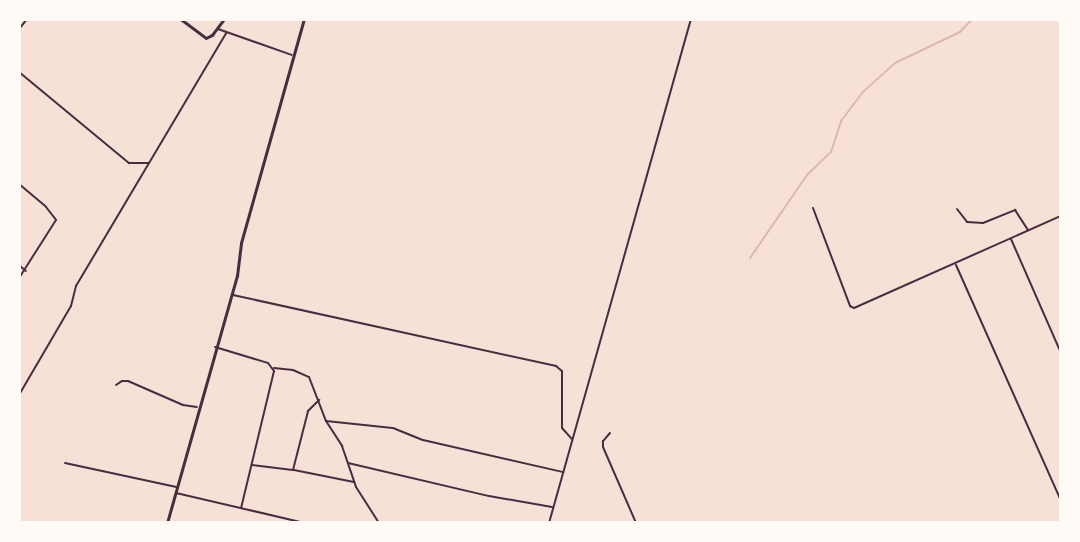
<!DOCTYPE html>
<html>
<head>
<meta charset="utf-8">
<style>
	body { margin:0 }
	#map { position:relative; width:1080px; height:542px; overflow:hidden; background:#f7e1d7; font-family:Figtree,sans-serif }
	div>[style] { position:absolute }
	.stream>* { height:2px; margin:-1px; padding:0 1px; transform-origin:1px; border-radius:1px; background:#dcb8b0 }
	.minor>* { height:2px; margin:-1px; padding:0 1px; transform-origin:1px; border-radius:1px; background:#4a2c40 }
	.tertiary>* { height:2.5px; margin:-1.25px; padding:0 1.25px; transform-origin:1.25px; border-radius:1.25px; background:#4a2c40 }
	span { translate:-50% -50%; white-space:nowrap; text-align:center; line-height:1.15; -webkit-text-stroke:5px #fffaf5; paint-order:stroke }
	.frame { position:absolute; inset:0; border:21px solid #fffaf5; pointer-events:none }
</style>
</head>
<body>
<div id="map">
	<div class="stream">
		<div style="left:750px;top:258px;width:101px;rotate:-55.5deg"></div>
		<div style="left:807px;top:175px;width:33px;rotate:-44deg"></div>
		<div style="left:831px;top:152px;width:33px;rotate:-72deg"></div>
		<div style="left:841px;top:121px;width:36px;rotate:-53deg"></div>
		<div style="left:863px;top:92px;width:43px;rotate:-42.2deg"></div>
		<div style="left:895px;top:63px;width:72px;rotate:-25.5deg"></div>
		<div style="left:960px;top:32px;width:18px;rotate:-47deg"></div>
	</div>
	<div class="minor">
		<div style="left:19px;top:29px;width:13px;rotate:-51deg"></div>
		<div style="left:218px;top:29px;width:78px;rotate:19.4deg"></div>
		<div style="left:19px;top:72px;width:143px;rotate:39.6deg"></div>
		<div style="left:129px;top:163px;width:20px"></div>
		<div style="left:19px;top:184px;width:35px;rotate:40deg"></div>
		<div style="left:46px;top:207px;width:16px;rotate:52deg"></div>
		<div style="left:56px;top:220px;width:69px;rotate:122.5deg"></div>
		<div style="left:1060px;top:195px;width:1px;rotate:45deg"></div>
		<div style="left:813px;top:208px;width:105px;rotate:69.3deg"></div>
		<div style="left:850px;top:306px;width:4px;rotate:27deg"></div>
		<div style="left:854px;top:308px;width:227px;rotate:-24deg"></div>
		<div style="left:957px;top:209px;width:16px;rotate:52deg"></div>
		<div style="left:967px;top:222px;width:16px;rotate:4deg"></div>
		<div style="left:983px;top:223px;width:35px;rotate:-22deg"></div>
		<div style="left:1015px;top:210px;width:24px;rotate:57deg"></div>
		<div style="left:1011px;top:239px;width:124px;rotate:66.3deg"></div>
		<div style="left:19px;top:265px;width:9px;rotate:41deg"></div>
		<div style="left:956px;top:265px;width:258px;rotate:66deg"></div>
		<div style="left:233px;top:295px;width:331px;rotate:12.4deg"></div>
		<div style="left:556px;top:366px;width:8px;rotate:40deg"></div>
		<div style="left:562px;top:371px;width:57px;rotate:90deg"></div>
		<div style="left:562px;top:428px;width:15px;rotate:48deg"></div>
		<div style="left:215px;top:347px;width:55px;rotate:16.8deg"></div>
		<div style="left:268px;top:363px;width:10px;rotate:53deg"></div>
		<div style="left:274px;top:371px;width:141px;rotate:103.5deg"></div>
		<div style="left:274px;top:368px;width:19px;rotate:6deg"></div>
		<div style="left:293px;top:370px;width:17px;rotate:24deg"></div>
		<div style="left:309px;top:377px;width:47px;rotate:68.9deg"></div>
		<div style="left:326px;top:421px;width:30px;rotate:57deg"></div>
		<div style="left:342px;top:446px;width:43px;rotate:71.1deg"></div>
		<div style="left:356px;top:487px;width:43px;rotate:57.4deg"></div>
		<div style="left:116px;top:385px;width:7px;rotate:-34deg"></div>
		<div style="left:122px;top:381px;width:6px"></div>
		<div style="left:128px;top:381px;width:60px;rotate:23.6deg"></div>
		<div style="left:183px;top:405px;width:14px;rotate:8deg"></div>
		<div style="left:19px;top:395px;width:103px;rotate:-59.7deg"></div>
		<div style="left:71px;top:306px;width:21px;rotate:-76deg"></div>
		<div style="left:76px;top:286px;width:294px;rotate:-59.3deg"></div>
		<div style="left:326px;top:421px;width:67px;rotate:6deg"></div>
		<div style="left:393px;top:428px;width:32px;rotate:22deg"></div>
		<div style="left:423px;top:440px;width:144px;rotate:12.9deg"></div>
		<div style="left:610px;top:433px;width:11px;rotate:131deg"></div>
		<div style="left:603px;top:441px;width:6px;rotate:90deg"></div>
		<div style="left:603px;top:447px;width:83px;rotate:66.5deg"></div>
		<div style="left:65px;top:463px;width:114px;rotate:12.2deg"></div>
		<div style="left:348px;top:463px;width:145px;rotate:13.2deg"></div>
		<div style="left:489px;top:496px;width:64px;rotate:9.9deg"></div>
		<div style="left:252px;top:465px;width:41px;rotate:7deg"></div>
		<div style="left:293px;top:470px;width:61px;rotate:-75.7deg"></div>
		<div style="left:308px;top:411px;width:16px;rotate:-45deg"></div>
		<div style="left:294px;top:470px;width:61px;rotate:11.3deg"></div>
		<div style="left:176px;top:493px;width:132px;rotate:13.1deg"></div>
		<div style="left:549px;top:523px;width:524px;rotate:-74.27deg"></div>
	</div>
	<div class="tertiary">
		<div style="left:181px;top:19px;width:31px;rotate:37deg"></div>
		<div style="left:206px;top:38px;width:7px;rotate:-27deg"></div>
		<div style="left:212px;top:35px;width:20px;rotate:-53deg"></div>
		<div style="left:167px;top:523px;width:257px;rotate:-74.2deg"></div>
		<div style="left:237px;top:276px;width:33px;rotate:-83deg"></div>
		<div style="left:241px;top:243px;width:233px;rotate:-74.3deg"></div>
	</div>
	<div class="frame"></div>
</div>
</body>
</html>
